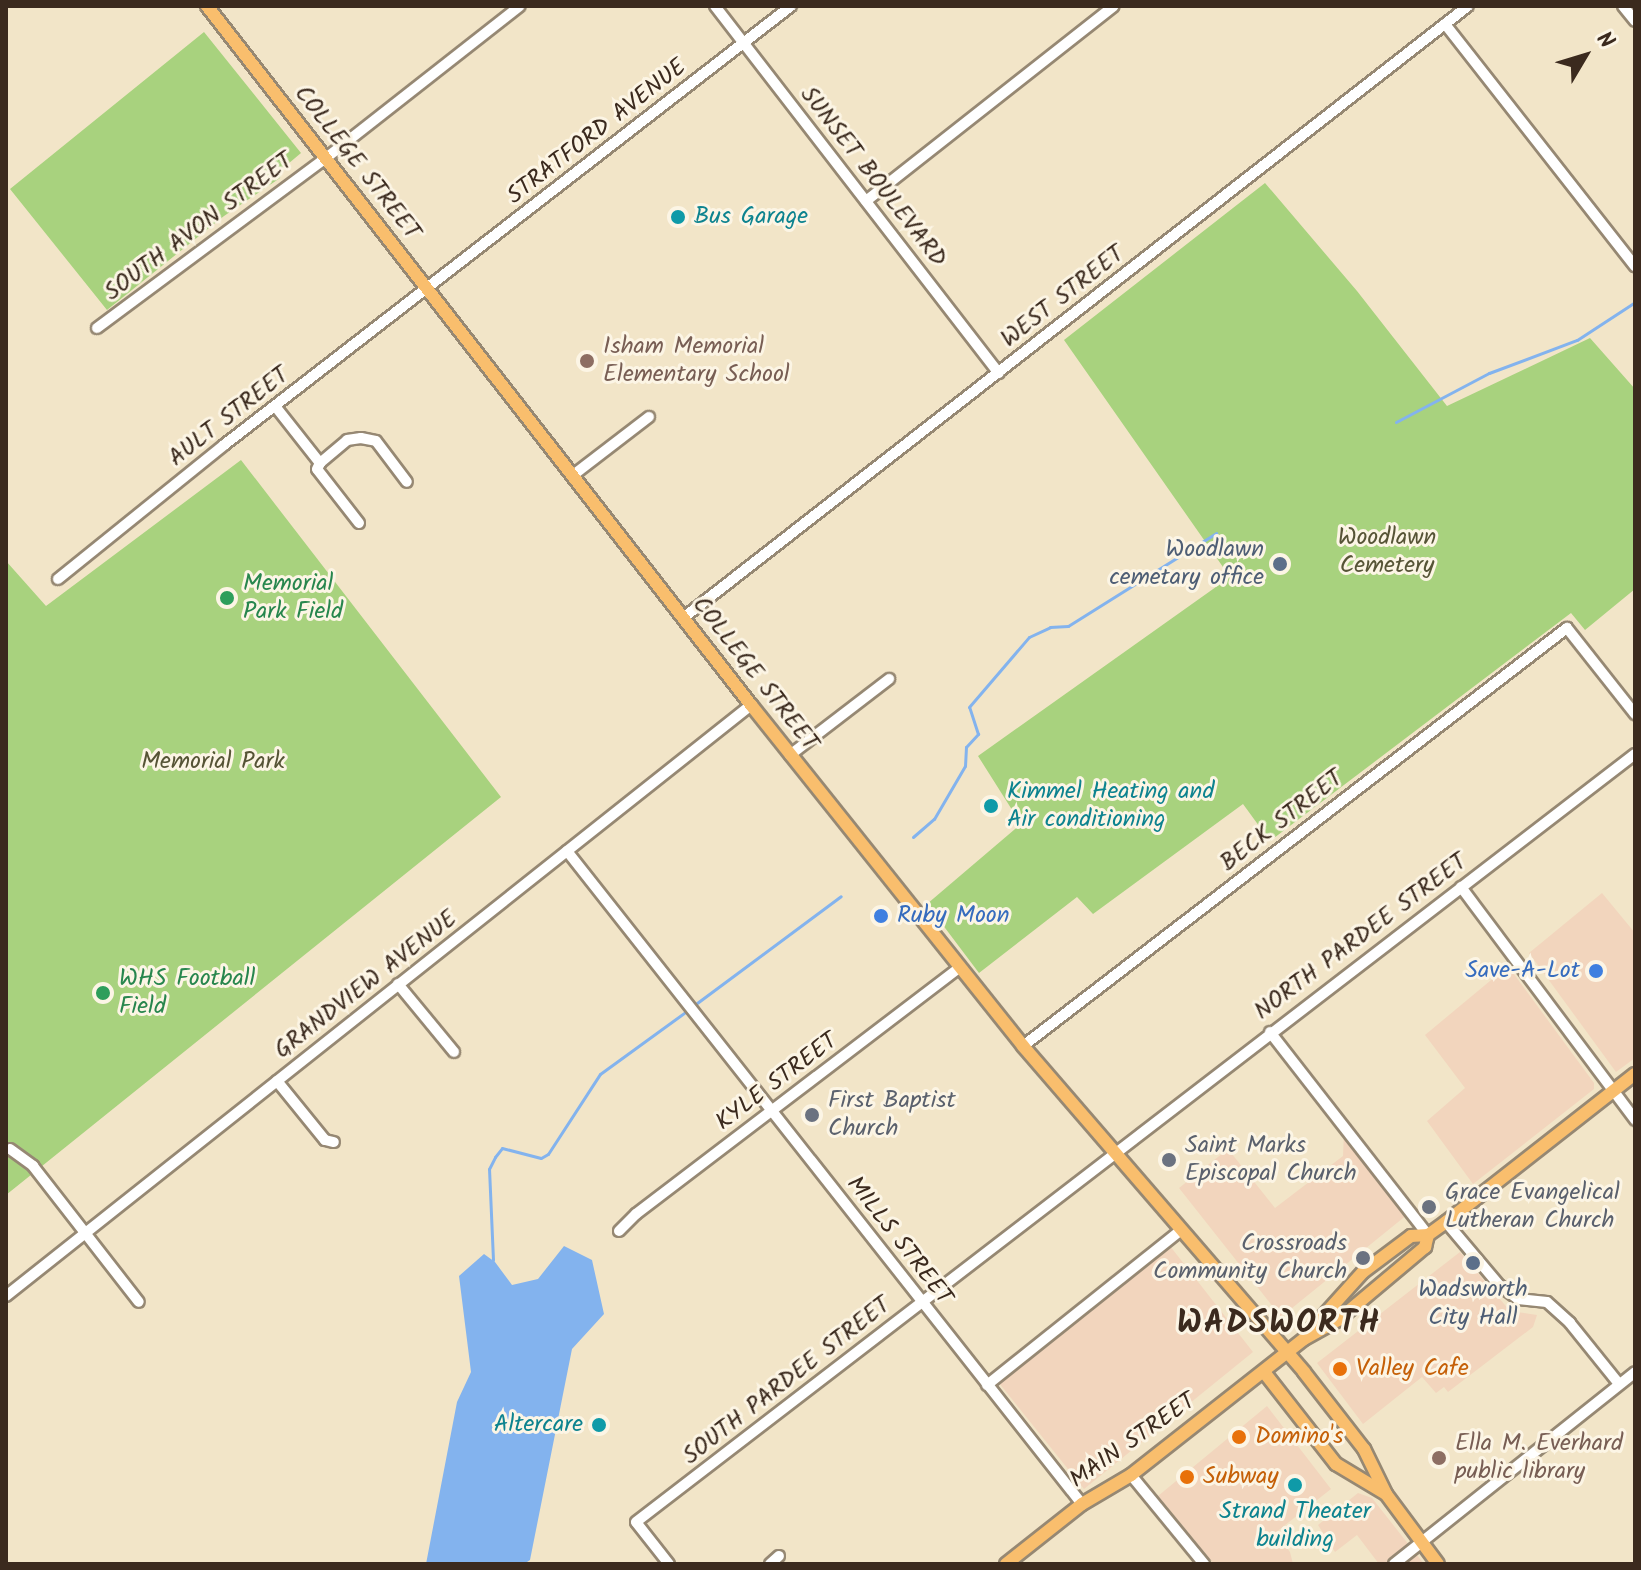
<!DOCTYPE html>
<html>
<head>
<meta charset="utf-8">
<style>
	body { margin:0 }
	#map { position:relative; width:1641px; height:1570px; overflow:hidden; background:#f2e5c8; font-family:Kalam,sans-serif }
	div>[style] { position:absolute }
	.built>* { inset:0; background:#f2d5bd }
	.green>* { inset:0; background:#a8d27e }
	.water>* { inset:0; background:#83b3ee }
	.stream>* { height:3px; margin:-1.5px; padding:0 1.5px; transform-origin:1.5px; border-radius:1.5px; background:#83b3ee }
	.roads { filter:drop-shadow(2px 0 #968873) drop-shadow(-2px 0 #968873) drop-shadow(0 2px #968873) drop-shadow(0 -2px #968873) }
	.minor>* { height:10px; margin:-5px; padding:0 5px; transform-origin:5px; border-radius:5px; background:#fff }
	.major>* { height:12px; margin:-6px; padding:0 6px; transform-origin:6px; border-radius:6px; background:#f9be6d }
	.dots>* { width:22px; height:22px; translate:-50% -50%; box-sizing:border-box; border:4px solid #fcf5e5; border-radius:50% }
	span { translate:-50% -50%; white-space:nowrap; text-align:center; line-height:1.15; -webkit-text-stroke:6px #fcf5e5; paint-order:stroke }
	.street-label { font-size:24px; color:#3b2a1e }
	.culture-label { font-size:24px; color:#0d838f }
	.left { translate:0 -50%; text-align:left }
	.right { translate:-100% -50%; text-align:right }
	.education-label { font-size:24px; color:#785e54 }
	.park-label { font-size:24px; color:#565436 }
	.service-label { font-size:24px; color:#4e5e75 }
	.leisure-label { font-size:24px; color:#27864d }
	.shop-label { font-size:24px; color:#366cbe }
	.worship-label { font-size:24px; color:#5b616d }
	.food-label { font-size:24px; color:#c56008 }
	.district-label { font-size:32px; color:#3b2a1e; font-weight:700; letter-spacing:2px }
	.frame { position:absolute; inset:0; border:8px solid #3b2a1e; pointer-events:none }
	.north { position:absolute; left:1545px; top:16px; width:80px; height:80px; -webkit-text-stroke:6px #fcf5e5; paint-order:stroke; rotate:52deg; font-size:22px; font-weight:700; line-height:32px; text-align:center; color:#3b2a1e }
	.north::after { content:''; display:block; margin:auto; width:28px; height:36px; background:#3b2a1e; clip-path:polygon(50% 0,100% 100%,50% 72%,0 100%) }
</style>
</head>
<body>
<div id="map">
	<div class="built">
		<div style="clip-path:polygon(1602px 893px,1635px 933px,1635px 1058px,1616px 1072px,1529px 953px)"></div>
		<div style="clip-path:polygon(1508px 966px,1594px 1083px,1594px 1089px,1473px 1184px,1427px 1121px,1465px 1088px,1425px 1035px)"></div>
		<div style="clip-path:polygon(1344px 1132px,1408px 1214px,1281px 1317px,1179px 1188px,1228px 1149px,1275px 1208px,1343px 1156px)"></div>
		<div style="clip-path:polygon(1170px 1246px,1253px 1352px,1084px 1489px,999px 1383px)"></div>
		<div style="clip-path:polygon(1460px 1252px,1510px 1311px,1537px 1315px,1533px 1327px,1448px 1392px,1444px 1387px,1436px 1393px,1422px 1377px,1363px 1424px,1317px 1363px)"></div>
		<div style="clip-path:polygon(1267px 1406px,1331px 1489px,1275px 1533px,1290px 1552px,1293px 1564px,1214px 1564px,1158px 1496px)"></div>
		<div style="clip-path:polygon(1358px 1493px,1372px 1498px,1424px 1564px,1379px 1564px,1357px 1535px,1335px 1552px,1318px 1525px)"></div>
	</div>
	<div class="green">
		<div style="clip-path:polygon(204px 32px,301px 153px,282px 169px,280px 178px,224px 216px,107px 310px,10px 189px)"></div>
		<div style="clip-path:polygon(1265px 183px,1357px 291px,1447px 406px,1590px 338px,1635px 389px,1635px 589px,1585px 630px,1571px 613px,1270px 841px,1243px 804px,1093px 914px,1077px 897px,979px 973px,927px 904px,1021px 824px,978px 756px,1230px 577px,1064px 340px)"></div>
		<div style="clip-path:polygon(241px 460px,501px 797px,6px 1195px,6px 561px,46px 606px)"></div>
	</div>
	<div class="water">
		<div style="clip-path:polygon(564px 1246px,592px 1260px,604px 1314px,572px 1349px,530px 1560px,524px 1564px,426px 1564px,457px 1402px,471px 1372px,459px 1276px,484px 1254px,495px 1262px,512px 1285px,538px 1279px)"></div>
	</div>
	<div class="stream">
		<div style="left:1396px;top:422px;width:105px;rotate:-27.8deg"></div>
		<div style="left:1489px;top:373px;width:94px;rotate:-20.6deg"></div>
		<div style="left:1577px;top:340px;width:69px;rotate:-33.2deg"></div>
		<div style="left:913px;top:837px;width:28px;rotate:-41deg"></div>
		<div style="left:934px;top:819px;width:61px;rotate:-59.7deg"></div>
		<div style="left:965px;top:766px;width:19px;rotate:-87deg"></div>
		<div style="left:966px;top:747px;width:18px;rotate:-47deg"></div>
		<div style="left:978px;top:734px;width:28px;rotate:-108deg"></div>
		<div style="left:969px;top:707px;width:92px;rotate:-49.4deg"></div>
		<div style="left:1029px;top:637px;width:23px;rotate:-25deg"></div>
		<div style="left:1050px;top:627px;width:18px;rotate:-3deg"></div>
		<div style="left:1068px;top:626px;width:175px;rotate:-32.1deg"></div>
		<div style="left:697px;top:1003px;width:179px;rotate:-36.6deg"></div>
		<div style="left:493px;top:1260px;width:91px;rotate:-92.5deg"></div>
		<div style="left:489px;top:1169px;width:13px;rotate:-63deg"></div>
		<div style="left:495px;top:1157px;width:11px;rotate:-52deg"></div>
		<div style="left:502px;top:1148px;width:40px;rotate:14.4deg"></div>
		<div style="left:541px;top:1158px;width:8px;rotate:-30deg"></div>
		<div style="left:548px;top:1154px;width:95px;rotate:-57deg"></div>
		<div style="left:600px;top:1074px;width:104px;rotate:-36deg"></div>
	</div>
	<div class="roads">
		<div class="minor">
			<div style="left:715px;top:6px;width:464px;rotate:52.3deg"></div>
			<div style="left:1623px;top:6px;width:19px;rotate:51deg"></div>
			<div style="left:1445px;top:24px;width:308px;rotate:51.9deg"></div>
			<div style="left:866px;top:201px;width:315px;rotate:-38.2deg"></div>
			<div style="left:97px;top:328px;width:285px;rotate:-36.6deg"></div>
			<div style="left:326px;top:158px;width:246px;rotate:-38.1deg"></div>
			<div style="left:275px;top:406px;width:73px;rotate:51.7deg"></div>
			<div style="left:572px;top:476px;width:97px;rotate:-37.5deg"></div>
			<div style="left:359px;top:523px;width:68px;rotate:-127.9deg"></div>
			<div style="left:317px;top:469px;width:7px;rotate:-63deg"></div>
			<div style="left:320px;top:463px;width:35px;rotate:-40deg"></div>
			<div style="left:347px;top:440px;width:14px;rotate:-8deg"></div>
			<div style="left:361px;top:438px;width:15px;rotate:11deg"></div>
			<div style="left:376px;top:441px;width:51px;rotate:52.9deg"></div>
			<div style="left:58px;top:579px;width:213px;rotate:-38.9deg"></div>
			<div style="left:224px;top:445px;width:717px;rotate:-37.75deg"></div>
			<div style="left:683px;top:618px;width:995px;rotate:-37.94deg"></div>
			<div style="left:790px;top:755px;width:125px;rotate:-37.5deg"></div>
			<div style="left:567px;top:851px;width:832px;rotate:51.74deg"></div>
			<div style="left:1461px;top:887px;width:291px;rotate:53.2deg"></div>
			<div style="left:398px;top:984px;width:88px;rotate:50.5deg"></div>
			<div style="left:1270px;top:1032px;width:257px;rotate:52.1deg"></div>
			<div style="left:1023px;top:1046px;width:686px;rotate:-37.54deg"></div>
			<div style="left:1567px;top:628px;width:110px;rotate:51.7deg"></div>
			<div style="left:277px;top:1081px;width:76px;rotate:50.9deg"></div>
			<div style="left:325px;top:1140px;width:9px;rotate:13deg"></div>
			<div style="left:10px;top:1149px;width:29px;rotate:36deg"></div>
			<div style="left:33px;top:1166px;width:172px;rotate:52.1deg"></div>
			<div style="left:1446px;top:1222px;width:82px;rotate:49.9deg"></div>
			<div style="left:1499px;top:1285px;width:24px;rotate:36deg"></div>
			<div style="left:1518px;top:1299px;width:29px;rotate:6deg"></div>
			<div style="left:1547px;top:1302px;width:31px;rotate:42deg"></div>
			<div style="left:1570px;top:1323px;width:78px;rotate:51.2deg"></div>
			<div style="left:619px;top:1231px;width:24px;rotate:-45deg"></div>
			<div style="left:636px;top:1214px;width:407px;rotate:-37.3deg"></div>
			<div style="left:6px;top:1296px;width:951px;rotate:-38.42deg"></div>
			<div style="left:987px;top:1385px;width:248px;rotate:-38.6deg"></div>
			<div style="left:1131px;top:1475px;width:115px;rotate:50.6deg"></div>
			<div style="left:669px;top:1564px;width:53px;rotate:-128.2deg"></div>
			<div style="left:636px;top:1522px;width:1260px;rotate:-37.55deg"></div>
			<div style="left:770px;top:1564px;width:12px;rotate:-42deg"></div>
			<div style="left:1394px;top:1564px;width:308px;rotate:-38.5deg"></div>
		</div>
		<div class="major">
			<div style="left:207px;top:6px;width:886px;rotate:52.11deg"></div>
			<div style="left:751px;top:705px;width:436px;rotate:51.4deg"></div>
			<div style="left:1023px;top:1046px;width:430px;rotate:49.2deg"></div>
			<div style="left:1304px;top:1372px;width:98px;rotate:52.1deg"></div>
			<div style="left:1364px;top:1449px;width:50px;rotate:63.9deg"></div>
			<div style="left:1386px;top:1494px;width:87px;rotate:53.4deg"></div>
			<div style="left:1308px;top:1333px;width:82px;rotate:-48deg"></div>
			<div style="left:1363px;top:1272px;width:60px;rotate:-36.9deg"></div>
			<div style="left:1411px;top:1236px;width:17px;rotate:-3deg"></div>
			<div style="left:1428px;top:1235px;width:22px;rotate:-36deg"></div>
			<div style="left:1446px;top:1222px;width:240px;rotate:-38.1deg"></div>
			<div style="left:1264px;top:1372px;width:117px;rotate:52deg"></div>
			<div style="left:1336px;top:1464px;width:58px;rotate:31deg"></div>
			<div style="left:1006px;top:1564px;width:97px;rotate:-38.3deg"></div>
			<div style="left:1082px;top:1504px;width:57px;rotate:-30.6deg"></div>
			<div style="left:1131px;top:1475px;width:220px;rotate:-38.2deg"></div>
			<div style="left:1304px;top:1339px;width:39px;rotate:-29deg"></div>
			<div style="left:1338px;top:1320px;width:114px;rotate:-40deg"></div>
			<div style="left:1425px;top:1247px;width:12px;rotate:-76deg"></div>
		</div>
	</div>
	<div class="dots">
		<div style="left:678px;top:217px;background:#0f9aa8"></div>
		<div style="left:587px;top:361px;background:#8d6e63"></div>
		<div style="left:1280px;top:564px;background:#5c6f8a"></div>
		<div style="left:227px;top:598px;background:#2e9e5b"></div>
		<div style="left:991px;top:806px;background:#0f9aa8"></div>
		<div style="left:881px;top:916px;background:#3f7fe0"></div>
		<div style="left:1596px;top:971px;background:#3f7fe0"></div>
		<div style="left:103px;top:993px;background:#2e9e5b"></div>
		<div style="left:812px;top:1115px;background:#6b7280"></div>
		<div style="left:1169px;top:1160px;background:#6b7280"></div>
		<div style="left:1429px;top:1207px;background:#6b7280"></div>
		<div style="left:1363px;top:1258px;background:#6b7280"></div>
		<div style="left:1473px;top:1263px;background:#5c6f8a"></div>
		<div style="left:1340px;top:1369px;background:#e8710a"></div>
		<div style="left:599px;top:1425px;background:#0f9aa8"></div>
		<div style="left:1239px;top:1437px;background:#e8710a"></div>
		<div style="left:1439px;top:1458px;background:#8d6e63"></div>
		<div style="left:1187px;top:1477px;background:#e8710a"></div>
		<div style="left:1295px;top:1485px;background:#0f9aa8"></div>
	</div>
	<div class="street-label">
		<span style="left:597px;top:132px;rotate:-38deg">STRATFORD AVENUE</span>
		<span style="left:357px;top:163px;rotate:52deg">COLLEGE STREET</span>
		<span style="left:873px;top:177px;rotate:52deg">SUNSET BOULEVARD</span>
		<span style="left:199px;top:227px;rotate:-37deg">SOUTH AVON STREET</span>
		<span style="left:1063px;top:297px;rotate:-38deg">WEST STREET</span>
		<span style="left:229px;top:417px;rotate:-38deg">AULT STREET</span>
		<span style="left:755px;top:674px;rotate:52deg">COLLEGE STREET</span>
		<span style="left:1282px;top:821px;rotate:-38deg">BECK STREET</span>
		<span style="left:1361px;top:937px;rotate:-37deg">NORTH PARDEE STREET</span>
		<span style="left:366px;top:985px;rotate:-38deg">GRANDVIEW AVENUE</span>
		<span style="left:777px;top:1082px;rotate:-37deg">KYLE STREET</span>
		<span style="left:899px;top:1241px;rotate:52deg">MILLS STREET</span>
		<span style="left:787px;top:1381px;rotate:-38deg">SOUTH PARDEE STREET</span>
		<span style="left:1133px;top:1441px;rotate:-35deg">MAIN STREET</span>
	</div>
	<div class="culture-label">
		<span class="left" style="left:694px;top:217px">Bus Garage</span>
		<span class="left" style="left:1007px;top:806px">Kimmel Heating and<br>Air conditioning</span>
		<span class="right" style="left:583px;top:1425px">Altercare</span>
		<span style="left:1295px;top:1526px">Strand Theater<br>building</span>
	</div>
	<div class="education-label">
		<span class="left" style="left:603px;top:361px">Isham Memorial<br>Elementary School</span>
		<span class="left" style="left:1455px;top:1458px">Ella M. Everhard<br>public library</span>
	</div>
	<div class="park-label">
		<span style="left:1387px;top:552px">Woodlawn<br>Cemetery</span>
		<span style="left:213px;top:762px">Memorial Park</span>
	</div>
	<div class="service-label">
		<span class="right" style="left:1264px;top:564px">Woodlawn<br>cemetary office</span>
		<span style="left:1473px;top:1304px">Wadsworth<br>City Hall</span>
	</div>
	<div class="leisure-label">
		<span class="left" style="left:243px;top:598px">Memorial<br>Park Field</span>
		<span class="left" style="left:119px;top:993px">WHS Football<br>Field</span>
	</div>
	<div class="shop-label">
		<span class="left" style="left:897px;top:916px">Ruby Moon</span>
		<span class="right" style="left:1580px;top:971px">Save-A-Lot</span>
	</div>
	<div class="worship-label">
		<span class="left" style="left:828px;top:1115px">First Baptist<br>Church</span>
		<span class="left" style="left:1185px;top:1160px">Saint Marks<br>Episcopal Church</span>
		<span class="left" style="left:1445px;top:1207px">Grace Evangelical<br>Lutheran Church</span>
		<span class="right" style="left:1347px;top:1258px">Crossroads<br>Community Church</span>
	</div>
	<div class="food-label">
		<span class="left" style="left:1356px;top:1369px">Valley Cafe</span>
		<span class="left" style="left:1255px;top:1437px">Domino's</span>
		<span class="left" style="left:1203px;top:1477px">Subway</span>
	</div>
	<div class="district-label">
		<span style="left:1279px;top:1324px">WADSWORTH</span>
	</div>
	<div class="frame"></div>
	<div class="north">N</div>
</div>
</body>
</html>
